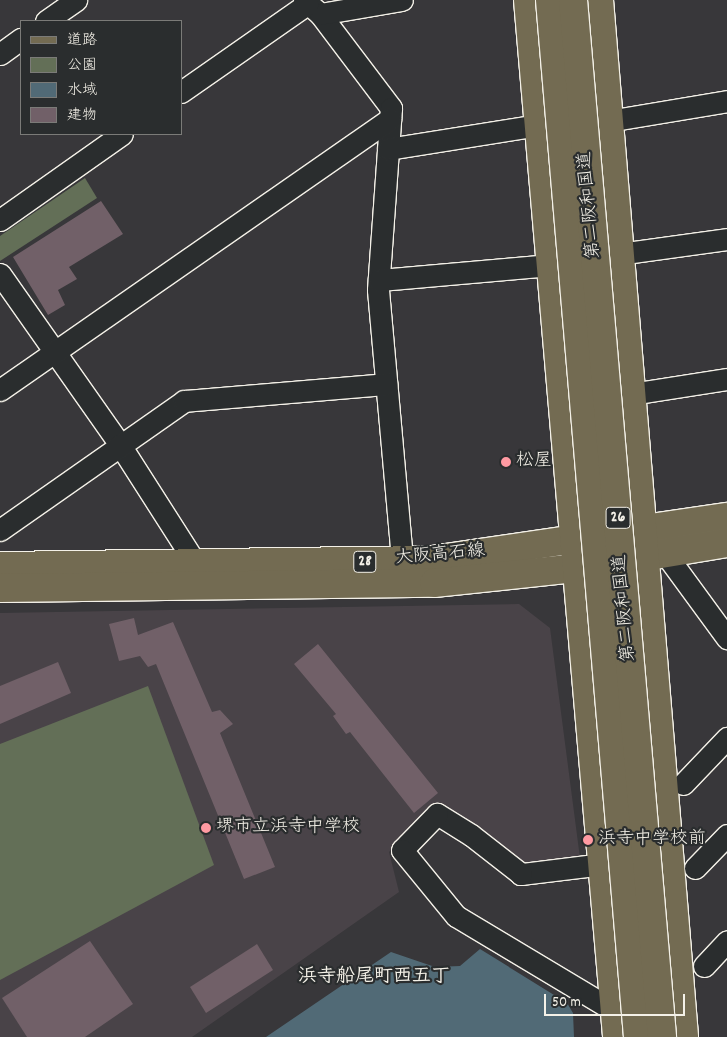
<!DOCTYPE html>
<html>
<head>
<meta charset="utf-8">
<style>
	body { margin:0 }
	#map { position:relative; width:727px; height:1037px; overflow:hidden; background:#38373a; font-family:Dekko,"Klee One",sans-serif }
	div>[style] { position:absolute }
	.built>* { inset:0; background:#494348 }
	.green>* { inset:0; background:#636f57 }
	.water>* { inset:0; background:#516a76 }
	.building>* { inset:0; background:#716068 }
	.roads { filter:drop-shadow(1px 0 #f4f1e8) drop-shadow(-1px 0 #f4f1e8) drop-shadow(0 1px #f4f1e8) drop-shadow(0 -1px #f4f1e8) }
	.minor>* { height:21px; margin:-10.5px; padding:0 10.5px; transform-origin:10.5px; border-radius:10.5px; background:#2a2d2e }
	.primary>* { height:28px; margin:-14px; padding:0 14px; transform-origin:14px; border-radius:14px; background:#736b52 }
	.trunk>* { height:28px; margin:-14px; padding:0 14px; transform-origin:14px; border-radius:14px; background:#736b52 }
	.bridges { filter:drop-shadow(1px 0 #f4f1e8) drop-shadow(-1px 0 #f4f1e8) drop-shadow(0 1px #f4f1e8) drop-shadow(0 -1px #f4f1e8) }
	.trunk-bridge>* { height:28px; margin:-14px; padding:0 14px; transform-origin:14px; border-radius:14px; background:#736b52 }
	.dots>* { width:14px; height:14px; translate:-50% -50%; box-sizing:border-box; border:2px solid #2a2d2e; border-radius:50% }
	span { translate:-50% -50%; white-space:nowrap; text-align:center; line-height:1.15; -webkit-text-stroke:4.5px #2a2d2e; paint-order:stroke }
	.shield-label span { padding:1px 4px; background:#2a2d2e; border:1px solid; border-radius:4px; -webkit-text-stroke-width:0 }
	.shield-label { font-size:16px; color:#f4f1e8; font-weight:700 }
	.street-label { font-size:18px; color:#f4f1e8 }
	.poi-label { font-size:18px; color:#f4f1e8 }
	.left { translate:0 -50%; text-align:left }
	.neighbourhood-label { font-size:19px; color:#f4f1e8; font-weight:700 }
	.legend { position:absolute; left:20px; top:20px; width:162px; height:115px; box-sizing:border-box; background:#2a2d2e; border:1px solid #7b7b78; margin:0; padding:6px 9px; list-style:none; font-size:15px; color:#f4f1e8 }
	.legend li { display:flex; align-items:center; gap:10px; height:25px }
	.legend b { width:25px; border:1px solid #7b7b78 }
	.scale { position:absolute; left:544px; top:994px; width:141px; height:22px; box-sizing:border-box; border:2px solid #f4f1e8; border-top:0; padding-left:6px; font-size:15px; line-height:18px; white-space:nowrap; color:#f4f1e8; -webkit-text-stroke:4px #2a2d2e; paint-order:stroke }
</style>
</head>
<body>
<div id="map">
	<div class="built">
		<div style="clip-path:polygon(519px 604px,550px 628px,580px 858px,519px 863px,436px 805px,389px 852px,399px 892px,192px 1037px,0 1037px,0 613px)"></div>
	</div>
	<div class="green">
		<div style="clip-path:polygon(85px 178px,97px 198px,0 261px,0 236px)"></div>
		<div style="clip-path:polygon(148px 686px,214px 865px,0 980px,0 744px)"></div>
	</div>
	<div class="water">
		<div style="clip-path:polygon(480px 949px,567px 1003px,573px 1013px,574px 1037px,266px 1037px,391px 952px,435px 967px,460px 966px)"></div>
	</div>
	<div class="building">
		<div style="clip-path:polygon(101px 201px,123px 234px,69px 267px,77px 279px,58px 290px,65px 305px,48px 315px,13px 257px)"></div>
		<div style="clip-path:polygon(134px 618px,138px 635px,173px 622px,212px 712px,220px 710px,233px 724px,220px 733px,275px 867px,244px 879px,156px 664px,148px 667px,140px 656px,119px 661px,109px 624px)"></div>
		<div style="clip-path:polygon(318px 644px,438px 793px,414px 813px,350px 732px,346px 734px,333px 716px,336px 714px,294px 664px)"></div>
		<div style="clip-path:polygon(58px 662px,71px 693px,0 724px,0 686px)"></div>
		<div style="clip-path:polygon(90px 941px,133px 1004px,85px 1037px,27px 1037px,2px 998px)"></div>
		<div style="clip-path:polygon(257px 944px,273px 970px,206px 1013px,190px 987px)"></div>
	</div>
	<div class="roads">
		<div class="minor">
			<div style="left:304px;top:0;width:21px;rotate:41deg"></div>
			<div style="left:320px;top:14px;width:118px;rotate:52.9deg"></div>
			<div style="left:391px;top:108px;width:182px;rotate:94.1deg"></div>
			<div style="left:378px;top:290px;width:272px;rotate:84.9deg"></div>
			<div style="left:320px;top:14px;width:83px;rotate:-9.7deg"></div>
			<div style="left:46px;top:21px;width:37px;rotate:-35deg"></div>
			<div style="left:0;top:54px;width:26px;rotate:-36deg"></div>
			<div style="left:181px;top:92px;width:154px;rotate:-34.9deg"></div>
			<div style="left:608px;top:121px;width:121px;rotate:-9.5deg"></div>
			<div style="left:388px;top:149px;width:152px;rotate:-9.1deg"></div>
			<div style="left:0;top:220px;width:149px;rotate:-35.2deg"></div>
			<div style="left:619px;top:254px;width:109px;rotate:-7.9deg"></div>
			<div style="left:0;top:274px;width:209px;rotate:54.9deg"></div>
			<div style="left:120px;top:445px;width:141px;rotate:57.4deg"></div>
			<div style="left:196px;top:564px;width:11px;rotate:90deg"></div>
			<div style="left:379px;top:280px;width:173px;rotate:-5deg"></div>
			<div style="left:0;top:390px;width:475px;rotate:-34.8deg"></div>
			<div style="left:631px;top:394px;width:97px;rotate:-8.9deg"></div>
			<div style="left:0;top:530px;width:225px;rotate:-35deg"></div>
			<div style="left:184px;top:401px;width:203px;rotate:-4.8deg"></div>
			<div style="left:664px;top:552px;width:107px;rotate:53.8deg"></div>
			<div style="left:683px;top:784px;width:64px;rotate:-46.3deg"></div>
			<div style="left:603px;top:864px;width:83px;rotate:173deg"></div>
			<div style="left:521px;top:874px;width:63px;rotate:-142deg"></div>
			<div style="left:471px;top:835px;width:40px;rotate:-148deg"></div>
			<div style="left:437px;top:814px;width:50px;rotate:134.2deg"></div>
			<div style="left:402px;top:850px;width:85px;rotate:50.7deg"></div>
			<div style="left:456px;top:916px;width:197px;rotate:30.9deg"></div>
			<div style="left:695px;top:868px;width:46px;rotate:-45.9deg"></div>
			<div style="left:704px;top:966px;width:34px;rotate:-47deg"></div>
		</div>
		<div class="primary">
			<div style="left:0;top:566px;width:432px;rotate:-0.8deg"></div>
			<div style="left:432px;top:560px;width:298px;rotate:-8.3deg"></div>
			<div style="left:0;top:588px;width:434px;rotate:-0.7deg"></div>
			<div style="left:434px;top:583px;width:144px;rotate:-6deg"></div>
			<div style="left:577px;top:568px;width:152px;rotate:-9.5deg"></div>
		</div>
		<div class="trunk">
			<div style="left:528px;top:0;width:1041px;rotate:85.09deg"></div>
			<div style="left:599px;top:0;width:1040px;rotate:85.31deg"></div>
		</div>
	</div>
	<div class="bridges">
		<div class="trunk-bridge">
			<div style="left:550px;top:0;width:1041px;rotate:85.15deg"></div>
			<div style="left:573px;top:0;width:1041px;rotate:85.09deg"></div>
		</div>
	</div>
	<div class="dots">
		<div style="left:506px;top:462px;background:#ff9aa2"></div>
		<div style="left:206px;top:828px;background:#ff9aa2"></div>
		<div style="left:588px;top:840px;background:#ff9aa2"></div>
	</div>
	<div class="shield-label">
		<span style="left:618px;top:518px">26</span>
		<span style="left:365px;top:562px">28</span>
	</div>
	<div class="street-label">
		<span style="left:591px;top:205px;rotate:-95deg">第二阪和国道</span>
		<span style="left:440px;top:556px;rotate:-5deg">大阪高石線</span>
		<span style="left:626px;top:608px;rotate:-95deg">第二阪和国道</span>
	</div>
	<div class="poi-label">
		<span class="left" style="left:516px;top:462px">松屋</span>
		<span class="left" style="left:216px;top:828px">堺市立浜寺中学校</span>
		<span class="left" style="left:598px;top:840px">浜寺中学校前</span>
	</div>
	<div class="neighbourhood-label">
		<span style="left:374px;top:978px">浜寺船尾町西五丁</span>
	</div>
	<ul class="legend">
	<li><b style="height:6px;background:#736b52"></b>道路</li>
	<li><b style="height:14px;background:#636f57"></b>公園</li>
	<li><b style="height:14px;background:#516a76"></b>水域</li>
	<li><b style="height:14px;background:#716068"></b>建物</li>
	</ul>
	<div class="scale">50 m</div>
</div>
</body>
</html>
